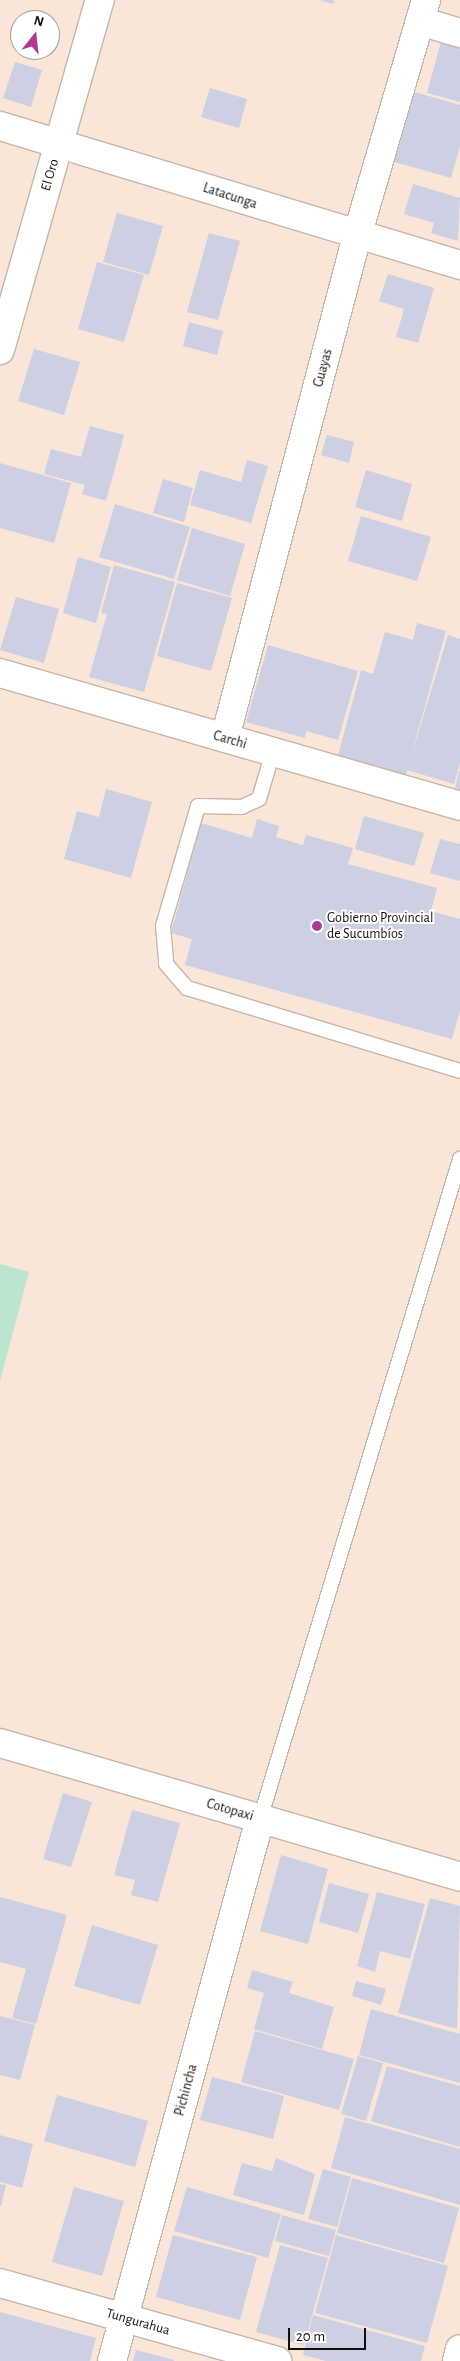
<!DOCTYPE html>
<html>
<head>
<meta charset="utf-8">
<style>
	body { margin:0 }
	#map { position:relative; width:460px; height:2361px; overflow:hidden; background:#f9e6d8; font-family:"Alegreya Sans",sans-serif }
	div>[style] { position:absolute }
	.green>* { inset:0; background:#bbe5cf }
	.building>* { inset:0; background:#cdcfe3 }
	.roads { filter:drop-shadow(1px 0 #c7b5a8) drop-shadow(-1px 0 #c7b5a8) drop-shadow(0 1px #c7b5a8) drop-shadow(0 -1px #c7b5a8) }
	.lane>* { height:14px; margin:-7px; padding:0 7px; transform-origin:7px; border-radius:7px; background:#fff }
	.street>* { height:28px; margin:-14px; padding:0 14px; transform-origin:14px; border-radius:14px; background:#fff }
	.secondary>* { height:28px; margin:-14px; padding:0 14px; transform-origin:14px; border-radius:14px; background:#fff }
	.dots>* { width:14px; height:14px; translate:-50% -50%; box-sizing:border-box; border:2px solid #fff; border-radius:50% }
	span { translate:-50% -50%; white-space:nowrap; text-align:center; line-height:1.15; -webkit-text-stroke:4px #fff; paint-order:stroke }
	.street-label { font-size:14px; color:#150f0a }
	.poi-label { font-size:14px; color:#150f0a }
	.left { translate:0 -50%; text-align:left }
	.north { position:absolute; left:10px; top:10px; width:50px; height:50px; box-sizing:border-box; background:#fff; border:1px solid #a19f9d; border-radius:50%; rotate:16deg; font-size:14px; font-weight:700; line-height:20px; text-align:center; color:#150f0a }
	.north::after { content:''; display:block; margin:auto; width:18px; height:22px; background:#ad3b96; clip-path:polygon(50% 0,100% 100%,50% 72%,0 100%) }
	.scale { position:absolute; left:288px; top:2328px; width:78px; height:22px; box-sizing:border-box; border:2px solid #150f0a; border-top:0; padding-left:6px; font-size:15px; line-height:18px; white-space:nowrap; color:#150f0a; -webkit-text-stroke:4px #fff; paint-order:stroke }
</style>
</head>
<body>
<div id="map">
	<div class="green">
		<div style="clip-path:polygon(0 1264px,29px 1272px,0 1381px)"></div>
	</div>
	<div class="building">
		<div style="clip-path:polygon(319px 0,334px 0,333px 4px)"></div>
		<div style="clip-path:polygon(442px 38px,460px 44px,460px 102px,427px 93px)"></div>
		<div style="clip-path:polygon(15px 62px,42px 70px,31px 107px,3px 98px)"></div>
		<div style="clip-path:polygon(210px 88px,247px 99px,239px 128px,201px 117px)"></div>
		<div style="clip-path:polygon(411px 91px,460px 105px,460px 146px,451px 178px,391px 161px)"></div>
		<div style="clip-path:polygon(413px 184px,460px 198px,458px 241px,431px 233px,434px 223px,404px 214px)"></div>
		<div style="clip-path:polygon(117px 213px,163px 226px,149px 275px,103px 262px)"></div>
		<div style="clip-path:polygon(209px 233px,240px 241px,218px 320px,187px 312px)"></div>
		<div style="clip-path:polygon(97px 262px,144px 275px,124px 342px,78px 329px)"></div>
		<div style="clip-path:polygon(388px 274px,434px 288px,418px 343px,396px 337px,404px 309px,379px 301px)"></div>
		<div style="clip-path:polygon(189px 322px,223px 331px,217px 355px,183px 346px)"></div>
		<div style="clip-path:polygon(34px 349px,80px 362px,64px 415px,18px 401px)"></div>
		<div style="clip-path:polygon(90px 426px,124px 435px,106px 501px,82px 494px,85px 485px,44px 474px,51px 449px,81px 457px)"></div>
		<div style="clip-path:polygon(327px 435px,354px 442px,349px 463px,321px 455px)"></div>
		<div style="clip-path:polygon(247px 460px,268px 466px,251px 523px,190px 505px,200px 470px,241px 482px)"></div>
		<div style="clip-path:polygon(0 463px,71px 483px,54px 543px,0 528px)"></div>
		<div style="clip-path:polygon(366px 470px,412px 484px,402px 521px,355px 507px)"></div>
		<div style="clip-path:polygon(163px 479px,193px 488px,184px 522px,153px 513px)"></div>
		<div style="clip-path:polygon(115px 504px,190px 527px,174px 579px,99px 557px)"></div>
		<div style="clip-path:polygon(361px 516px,431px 537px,417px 581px,348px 561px)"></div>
		<div style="clip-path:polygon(192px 528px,245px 544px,230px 596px,177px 580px)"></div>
		<div style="clip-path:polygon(78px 557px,111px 567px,96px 623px,63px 613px)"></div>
		<div style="clip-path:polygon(114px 565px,175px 582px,144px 692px,89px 677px,107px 614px,101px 613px)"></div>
		<div style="clip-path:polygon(177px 583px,232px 598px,211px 671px,157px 656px)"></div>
		<div style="clip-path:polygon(16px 597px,59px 609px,44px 663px,0 650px)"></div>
		<div style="clip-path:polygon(417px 623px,446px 631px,409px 763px,448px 635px,460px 639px,460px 763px,454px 784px,407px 770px,404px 782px,336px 763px,361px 670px,373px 674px,385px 632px,413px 640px)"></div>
		<div style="clip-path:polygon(268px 645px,358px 671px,338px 740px,306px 731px,305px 738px,246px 722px)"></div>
		<div style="clip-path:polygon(459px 771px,460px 771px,460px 790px,455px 788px)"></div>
		<div style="clip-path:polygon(106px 789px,152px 802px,131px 878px,64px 859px,77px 811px,99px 817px)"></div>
		<div style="clip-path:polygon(364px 816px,424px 833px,414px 866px,355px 849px)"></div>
		<div style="clip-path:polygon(257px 819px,279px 826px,276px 837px,303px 845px,306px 835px,353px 848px,348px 864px,437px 888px,431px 911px,460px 919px,460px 1011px,452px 1039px,185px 965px,192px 939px,171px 933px,201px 823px,252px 838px)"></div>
		<div style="clip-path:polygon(440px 839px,460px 844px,460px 881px,430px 873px)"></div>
		<div style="clip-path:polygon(63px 1793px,92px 1802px,71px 1867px,43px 1859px)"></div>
		<div style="clip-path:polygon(132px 1810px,180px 1823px,158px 1902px,131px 1895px,135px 1880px,114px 1875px)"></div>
		<div style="clip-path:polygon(281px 1855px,328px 1869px,308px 1944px,260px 1931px)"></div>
		<div style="clip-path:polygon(329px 1883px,369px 1894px,358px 1933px,319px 1922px)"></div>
		<div style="clip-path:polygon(377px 1892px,425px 1904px,410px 1959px,380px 1951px,375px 1972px,357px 1966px)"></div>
		<div style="clip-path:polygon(0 1897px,67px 1915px,36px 2024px,12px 2018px,26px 1969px,0 1962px)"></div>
		<div style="clip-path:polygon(430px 1898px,460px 1906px,457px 2029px,398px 2013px)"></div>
		<div style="clip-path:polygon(92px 1925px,158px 1945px,140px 2005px,74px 1986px)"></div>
		<div style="clip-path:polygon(252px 1970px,293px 1982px,289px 1993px,334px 2007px,322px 2049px,254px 2029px,264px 1993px,247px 1988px)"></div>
		<div style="clip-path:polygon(356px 1981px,386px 1989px,381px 2005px,352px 1996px)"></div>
		<div style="clip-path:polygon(371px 2009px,460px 2034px,460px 2083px,359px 2055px)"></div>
		<div style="clip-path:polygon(0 2016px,35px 2025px,20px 2080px,0 2075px)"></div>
		<div style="clip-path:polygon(255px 2031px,354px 2059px,339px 2110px,241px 2082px)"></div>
		<div style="clip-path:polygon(358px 2056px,383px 2063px,366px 2121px,341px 2114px)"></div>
		<div style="clip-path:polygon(387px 2066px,460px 2086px,460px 2147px,371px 2121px)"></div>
		<div style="clip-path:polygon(212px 2077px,284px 2096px,273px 2139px,200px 2120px)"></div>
		<div style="clip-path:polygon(57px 2095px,148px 2121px,135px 2167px,44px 2141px)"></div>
		<div style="clip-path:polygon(345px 2117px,460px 2149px,460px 2205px,331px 2168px)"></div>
		<div style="clip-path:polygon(0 2135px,33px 2144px,22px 2188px,0 2182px)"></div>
		<div style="clip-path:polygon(276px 2158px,315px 2174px,304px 2215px,233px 2195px,242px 2163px,272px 2171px)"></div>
		<div style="clip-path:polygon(323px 2169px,351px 2177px,337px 2227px,308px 2219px)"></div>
		<div style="clip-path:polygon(352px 2178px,459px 2208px,444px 2263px,337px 2233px)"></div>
		<div style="clip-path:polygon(0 2184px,6px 2185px,1px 2206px,0 2206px)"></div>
		<div style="clip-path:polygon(74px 2187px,124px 2201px,102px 2276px,52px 2262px)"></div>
		<div style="clip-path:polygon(187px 2187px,281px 2214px,268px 2258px,174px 2231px)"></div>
		<div style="clip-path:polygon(282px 2215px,336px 2230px,329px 2256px,275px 2241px)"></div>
		<div style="clip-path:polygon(173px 2235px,257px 2257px,240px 2320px,156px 2297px)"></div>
		<div style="clip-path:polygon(336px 2235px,448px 2266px,427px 2343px,315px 2313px)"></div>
		<div style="clip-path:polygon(280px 2245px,328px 2258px,304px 2345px,256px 2332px)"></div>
		<div style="clip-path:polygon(0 2312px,96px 2338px,90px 2361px,0 2361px)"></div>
		<div style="clip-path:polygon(313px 2315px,425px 2346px,421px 2361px,326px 2361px,303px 2355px)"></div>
		<div style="clip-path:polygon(136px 2350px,174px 2360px,174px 2361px,133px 2361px)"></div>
	</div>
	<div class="roads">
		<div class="lane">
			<div style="left:273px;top:752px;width:49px;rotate:106.6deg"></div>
			<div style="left:259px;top:799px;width:19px;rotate:155deg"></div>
			<div style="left:242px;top:807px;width:44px;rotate:-178.7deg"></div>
			<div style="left:198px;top:806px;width:125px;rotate:106.3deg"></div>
			<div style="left:163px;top:926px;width:38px;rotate:85deg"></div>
			<div style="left:166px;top:964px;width:32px;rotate:49deg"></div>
			<div style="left:187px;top:988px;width:285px;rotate:16.9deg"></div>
			<div style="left:260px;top:1819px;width:690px;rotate:-73.14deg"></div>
		</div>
		<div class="street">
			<div style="left:420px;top:21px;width:42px;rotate:16.7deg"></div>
			<div style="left:0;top:126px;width:481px;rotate:16.8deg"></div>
			<div style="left:0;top:350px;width:364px;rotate:-74.1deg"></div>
			<div style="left:0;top:673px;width:479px;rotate:16.1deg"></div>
			<div style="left:225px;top:738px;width:519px;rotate:-75.27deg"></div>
			<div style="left:357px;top:236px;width:246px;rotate:-73.7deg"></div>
			<div style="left:0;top:1743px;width:479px;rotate:16.2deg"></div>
			<div style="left:0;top:2283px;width:288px;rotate:15.7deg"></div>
			<div style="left:112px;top:2361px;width:562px;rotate:-74.73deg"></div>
		</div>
		<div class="secondary">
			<div style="left:457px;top:2361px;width:12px;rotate:-76deg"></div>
		</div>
	</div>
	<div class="dots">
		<div style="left:317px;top:926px;background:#ad3b96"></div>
	</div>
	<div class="street-label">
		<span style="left:50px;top:175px;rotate:-74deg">El Oro</span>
		<span style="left:230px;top:196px;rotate:18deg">Latacunga</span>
		<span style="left:323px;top:368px;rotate:-75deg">Guayas</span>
		<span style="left:230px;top:740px;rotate:16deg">Carchi</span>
		<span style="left:230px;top:1810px;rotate:16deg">Cotopaxi</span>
		<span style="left:186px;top:2090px;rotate:-75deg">Pichincha</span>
		<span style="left:138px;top:2322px;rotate:16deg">Tungurahua</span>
	</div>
	<div class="poi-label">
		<span class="left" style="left:327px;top:926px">Gobierno Provincial<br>de Sucumbíos</span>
	</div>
	<div class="north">N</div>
	<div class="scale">20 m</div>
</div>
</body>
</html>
